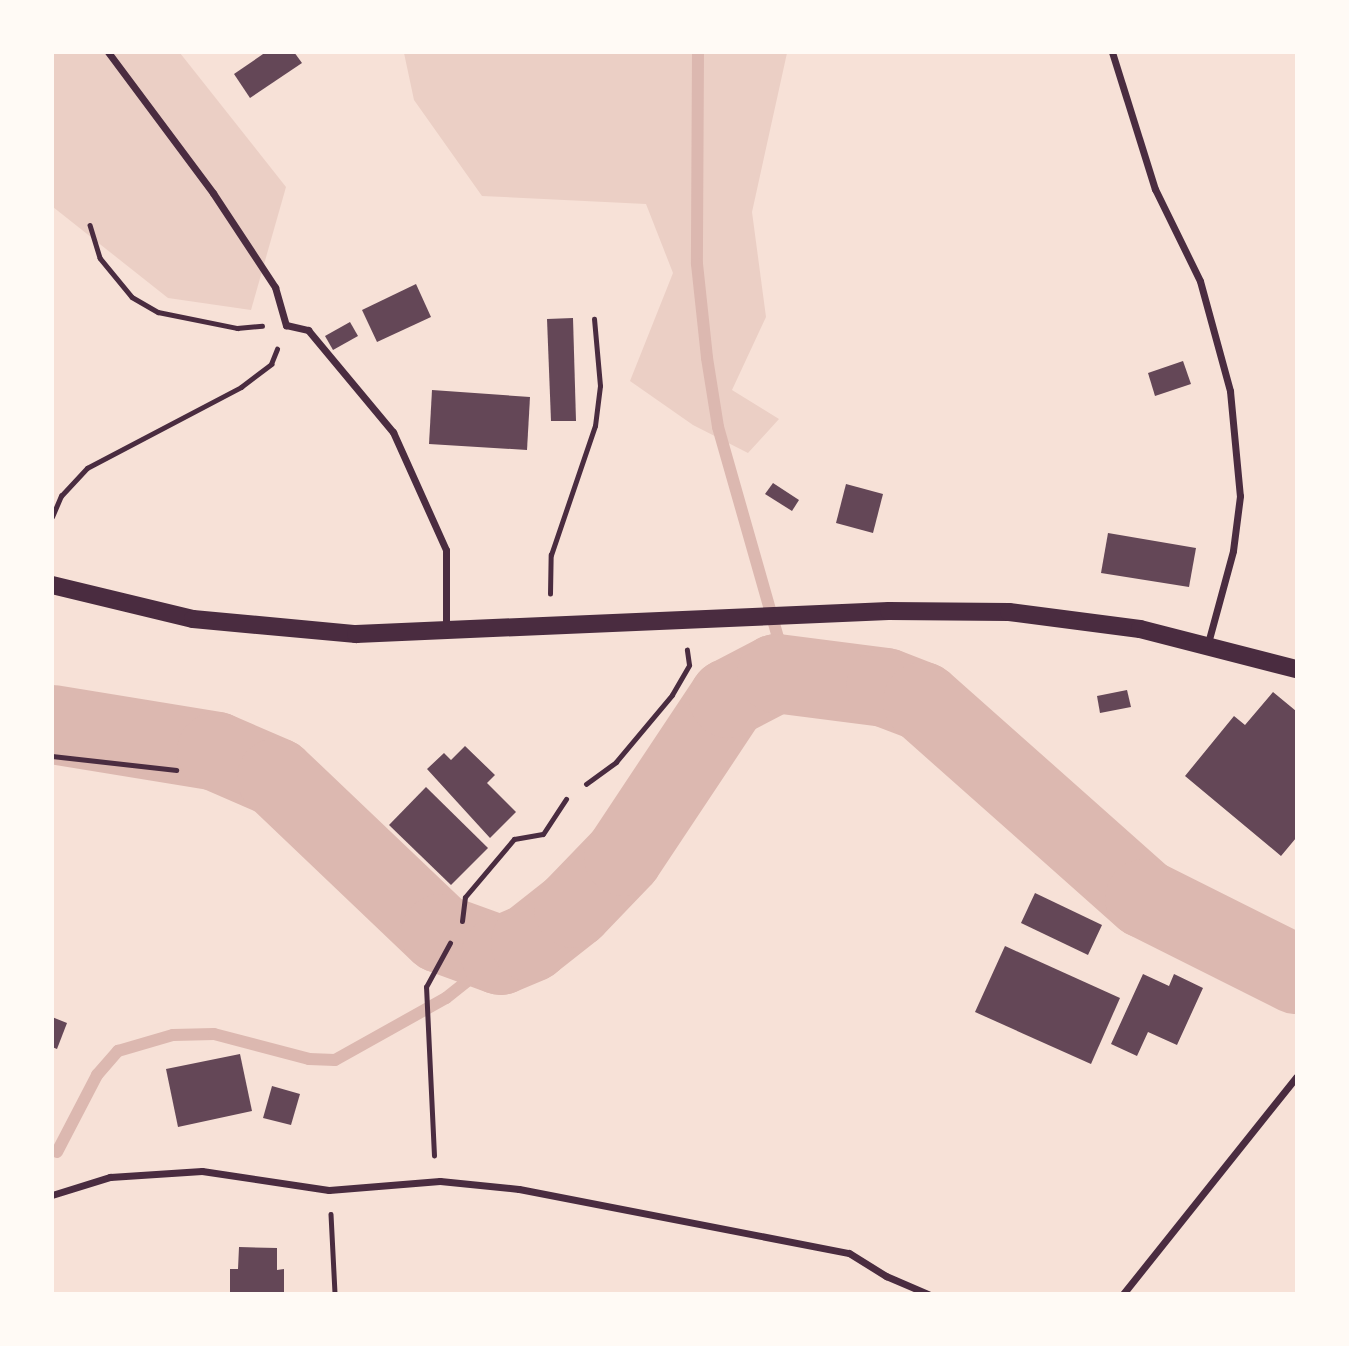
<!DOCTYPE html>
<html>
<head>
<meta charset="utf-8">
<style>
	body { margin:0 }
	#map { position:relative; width:1349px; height:1346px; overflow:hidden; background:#f7e1d7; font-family:"Fira Sans Condensed",sans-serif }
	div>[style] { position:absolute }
	.green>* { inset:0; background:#ebcfc5 }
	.stream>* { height:12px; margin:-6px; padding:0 6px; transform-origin:6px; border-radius:6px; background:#dcb8b0 }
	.river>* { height:79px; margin:-39.5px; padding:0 39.5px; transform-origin:39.5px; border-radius:39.5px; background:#dcb8b0 }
	.building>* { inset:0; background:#644757 }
	.path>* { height:4.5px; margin:-2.25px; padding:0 2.25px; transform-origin:2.25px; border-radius:2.25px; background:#4a2c40 }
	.service>* { height:5px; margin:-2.5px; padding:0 2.5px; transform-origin:2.5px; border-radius:2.5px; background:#4a2c40 }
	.minor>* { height:7px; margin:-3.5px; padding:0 3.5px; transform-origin:3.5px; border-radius:3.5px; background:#4a2c40 }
	.primary>* { height:18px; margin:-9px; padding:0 9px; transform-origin:9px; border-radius:9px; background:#4a2c40 }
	span { translate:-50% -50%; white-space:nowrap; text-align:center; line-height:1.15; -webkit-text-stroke:7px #fffaf5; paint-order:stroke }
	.frame { position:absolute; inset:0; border:54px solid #fffaf5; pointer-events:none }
</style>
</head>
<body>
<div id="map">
	<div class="green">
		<div style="clip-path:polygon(53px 53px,180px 53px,286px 187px,251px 310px,168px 298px,53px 207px)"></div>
		<div style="clip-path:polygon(404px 53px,787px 53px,752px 212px,766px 317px,732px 390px,779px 419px,748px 453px,693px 425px,630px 381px,673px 273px,646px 204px,482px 196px,414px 100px)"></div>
	</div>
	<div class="stream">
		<div style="left:698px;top:52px;width:212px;rotate:90.3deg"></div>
		<div style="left:697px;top:264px;width:95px;rotate:83.9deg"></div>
		<div style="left:707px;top:358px;width:70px;rotate:80.9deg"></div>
		<div style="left:718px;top:427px;width:256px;rotate:74.1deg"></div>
		<div style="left:57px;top:1152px;width:87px;rotate:-62.5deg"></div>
		<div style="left:97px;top:1075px;width:32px;rotate:-49deg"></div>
		<div style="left:118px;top:1051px;width:57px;rotate:-16.2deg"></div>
		<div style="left:173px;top:1035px;width:41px;rotate:-1.4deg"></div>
		<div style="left:214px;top:1034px;width:98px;rotate:14.7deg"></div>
		<div style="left:309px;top:1059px;width:26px;rotate:2deg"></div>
		<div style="left:335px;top:1060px;width:127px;rotate:-29.2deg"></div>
		<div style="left:446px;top:998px;width:69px;rotate:-38.5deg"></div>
	</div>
	<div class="river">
		<div style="left:52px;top:724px;width:166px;rotate:9.3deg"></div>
		<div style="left:216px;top:751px;width:65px;rotate:23.4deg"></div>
		<div style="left:276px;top:777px;width:226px;rotate:43.6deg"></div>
		<div style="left:440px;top:933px;width:64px;rotate:20.1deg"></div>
		<div style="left:500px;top:955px;width:33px;rotate:-23deg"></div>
		<div style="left:530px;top:942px;width:55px;rotate:-38.3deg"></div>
		<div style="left:573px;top:908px;width:72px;rotate:-46.1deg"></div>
		<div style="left:623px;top:856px;width:190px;rotate:-56.4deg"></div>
		<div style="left:728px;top:698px;width:54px;rotate:-27.5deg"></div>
		<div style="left:776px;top:673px;width:110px;rotate:7.3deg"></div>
		<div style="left:885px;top:687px;width:40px;rotate:21deg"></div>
		<div style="left:922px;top:701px;width:297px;rotate:41.6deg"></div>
		<div style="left:1144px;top:898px;width:170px;rotate:26.6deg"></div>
	</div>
	<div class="building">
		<div style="clip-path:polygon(266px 52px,294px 52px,302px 63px,250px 98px,234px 74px)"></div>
		<div style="clip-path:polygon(416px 284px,431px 317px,377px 342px,362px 310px)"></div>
		<div style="clip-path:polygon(573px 318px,576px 421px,551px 421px,547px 319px)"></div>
		<div style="clip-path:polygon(350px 322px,358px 336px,333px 350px,325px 336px)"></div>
		<div style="clip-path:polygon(1183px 361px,1191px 384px,1155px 396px,1148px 373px)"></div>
		<div style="clip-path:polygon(432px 390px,530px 397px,527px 450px,429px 444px)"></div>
		<div style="clip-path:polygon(773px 483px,799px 500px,792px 511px,765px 494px)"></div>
		<div style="clip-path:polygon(846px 484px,883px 494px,873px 533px,836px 523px)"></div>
		<div style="clip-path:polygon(1108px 533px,1196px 548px,1189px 587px,1101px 573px)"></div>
		<div style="clip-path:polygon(1127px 690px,1131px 707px,1100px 713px,1097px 696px)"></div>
		<div style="clip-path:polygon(1273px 692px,1296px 711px,1296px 838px,1281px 856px,1185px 776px,1234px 716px,1245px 725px)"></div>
		<div style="clip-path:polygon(465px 746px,495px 775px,487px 783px,516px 812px,490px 838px,427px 769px,444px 753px,451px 760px)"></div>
		<div style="clip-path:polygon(426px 787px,488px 848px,451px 885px,389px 825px)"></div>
		<div style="clip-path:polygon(1035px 893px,1102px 925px,1088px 955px,1021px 923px)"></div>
		<div style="clip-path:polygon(1005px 946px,1120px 998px,1091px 1064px,975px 1012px)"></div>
		<div style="clip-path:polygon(1143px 974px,1169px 986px,1174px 974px,1203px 988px,1177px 1045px,1148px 1032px,1137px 1056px,1111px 1044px)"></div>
		<div style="clip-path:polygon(52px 1017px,67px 1023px,57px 1049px,52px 1047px)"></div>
		<div style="clip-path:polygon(240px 1054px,252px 1111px,178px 1127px,166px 1069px)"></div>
		<div style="clip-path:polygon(272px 1086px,300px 1094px,291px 1125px,263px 1118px)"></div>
		<div style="clip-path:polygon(239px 1247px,277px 1248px,277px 1270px,284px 1269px,284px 1294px,230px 1294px,230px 1269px,238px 1269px)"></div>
	</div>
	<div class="path">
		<div style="left:90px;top:225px;width:34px;rotate:73deg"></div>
		<div style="left:100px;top:258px;width:50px;rotate:50.6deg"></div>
		<div style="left:132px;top:297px;width:30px;rotate:30deg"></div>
		<div style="left:158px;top:312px;width:81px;rotate:11.4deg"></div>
		<div style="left:237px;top:328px;width:25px;rotate:-5deg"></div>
		<div style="left:52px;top:517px;width:23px;rotate:-67deg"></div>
		<div style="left:61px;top:496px;width:38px;rotate:-47deg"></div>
		<div style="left:87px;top:468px;width:174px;rotate:-27.7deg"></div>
		<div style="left:241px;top:387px;width:38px;rotate:-37deg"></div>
		<div style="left:271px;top:364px;width:16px;rotate:-68deg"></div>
		<div style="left:550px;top:594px;width:39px;rotate:-89deg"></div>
		<div style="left:551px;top:555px;width:136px;rotate:-71.2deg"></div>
		<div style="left:595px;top:426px;width:40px;rotate:-82.9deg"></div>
		<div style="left:600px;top:386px;width:67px;rotate:-95.1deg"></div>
		<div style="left:52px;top:756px;width:125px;rotate:6.4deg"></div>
		<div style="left:586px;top:784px;width:37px;rotate:-36deg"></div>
		<div style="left:616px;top:762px;width:87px;rotate:-50.1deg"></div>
		<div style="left:672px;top:695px;width:34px;rotate:-60deg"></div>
		<div style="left:689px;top:665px;width:15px;rotate:-98deg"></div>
		<div style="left:434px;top:1156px;width:169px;rotate:-92.7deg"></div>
		<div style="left:426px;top:987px;width:50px;rotate:-61.4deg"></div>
		<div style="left:331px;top:1214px;width:80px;rotate:87.1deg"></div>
	</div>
	<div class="service">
		<div style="left:462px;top:921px;width:24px;rotate:-83deg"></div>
		<div style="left:465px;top:897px;width:76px;rotate:-49.8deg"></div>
		<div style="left:514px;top:839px;width:29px;rotate:-10deg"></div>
		<div style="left:543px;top:834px;width:42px;rotate:-56.7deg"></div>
	</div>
	<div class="minor">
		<div style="left:108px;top:52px;width:176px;rotate:53.3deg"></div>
		<div style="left:213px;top:193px;width:113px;rotate:56.6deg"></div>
		<div style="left:275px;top:287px;width:40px;rotate:74deg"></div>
		<div style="left:286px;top:325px;width:23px;rotate:13deg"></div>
		<div style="left:308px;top:330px;width:133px;rotate:50.2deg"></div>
		<div style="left:393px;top:432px;width:129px;rotate:65.8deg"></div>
		<div style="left:446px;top:550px;width:80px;rotate:90deg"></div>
		<div style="left:1112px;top:52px;width:144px;rotate:72.6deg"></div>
		<div style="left:1155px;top:189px;width:102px;rotate:63.9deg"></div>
		<div style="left:1200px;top:281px;width:114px;rotate:74.7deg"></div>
		<div style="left:1230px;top:391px;width:105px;rotate:84.6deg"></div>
		<div style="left:1240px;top:496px;width:55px;rotate:97.3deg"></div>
		<div style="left:1233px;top:551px;width:95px;rotate:105.2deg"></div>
		<div style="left:52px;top:1195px;width:61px;rotate:-17.2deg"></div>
		<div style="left:110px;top:1177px;width:92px;rotate:-3.7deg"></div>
		<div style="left:202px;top:1171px;width:128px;rotate:8.5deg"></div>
		<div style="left:329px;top:1190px;width:111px;rotate:-4.6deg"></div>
		<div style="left:440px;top:1181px;width:79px;rotate:5.8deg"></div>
		<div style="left:519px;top:1189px;width:336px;rotate:11deg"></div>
		<div style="left:849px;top:1253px;width:44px;rotate:31.9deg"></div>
		<div style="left:886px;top:1276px;width:46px;rotate:23.2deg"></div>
		<div style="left:1123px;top:1294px;width:278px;rotate:-51.4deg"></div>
	</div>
	<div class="primary">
		<div style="left:52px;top:585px;width:145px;rotate:13.6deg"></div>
		<div style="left:193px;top:619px;width:164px;rotate:5.3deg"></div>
		<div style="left:356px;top:634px;width:533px;rotate:-2.47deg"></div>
		<div style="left:889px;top:611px;width:120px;rotate:0.5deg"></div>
		<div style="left:1009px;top:612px;width:132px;rotate:7.4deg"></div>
		<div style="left:1140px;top:629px;width:161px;rotate:14.4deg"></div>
	</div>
	<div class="frame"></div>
</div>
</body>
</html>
